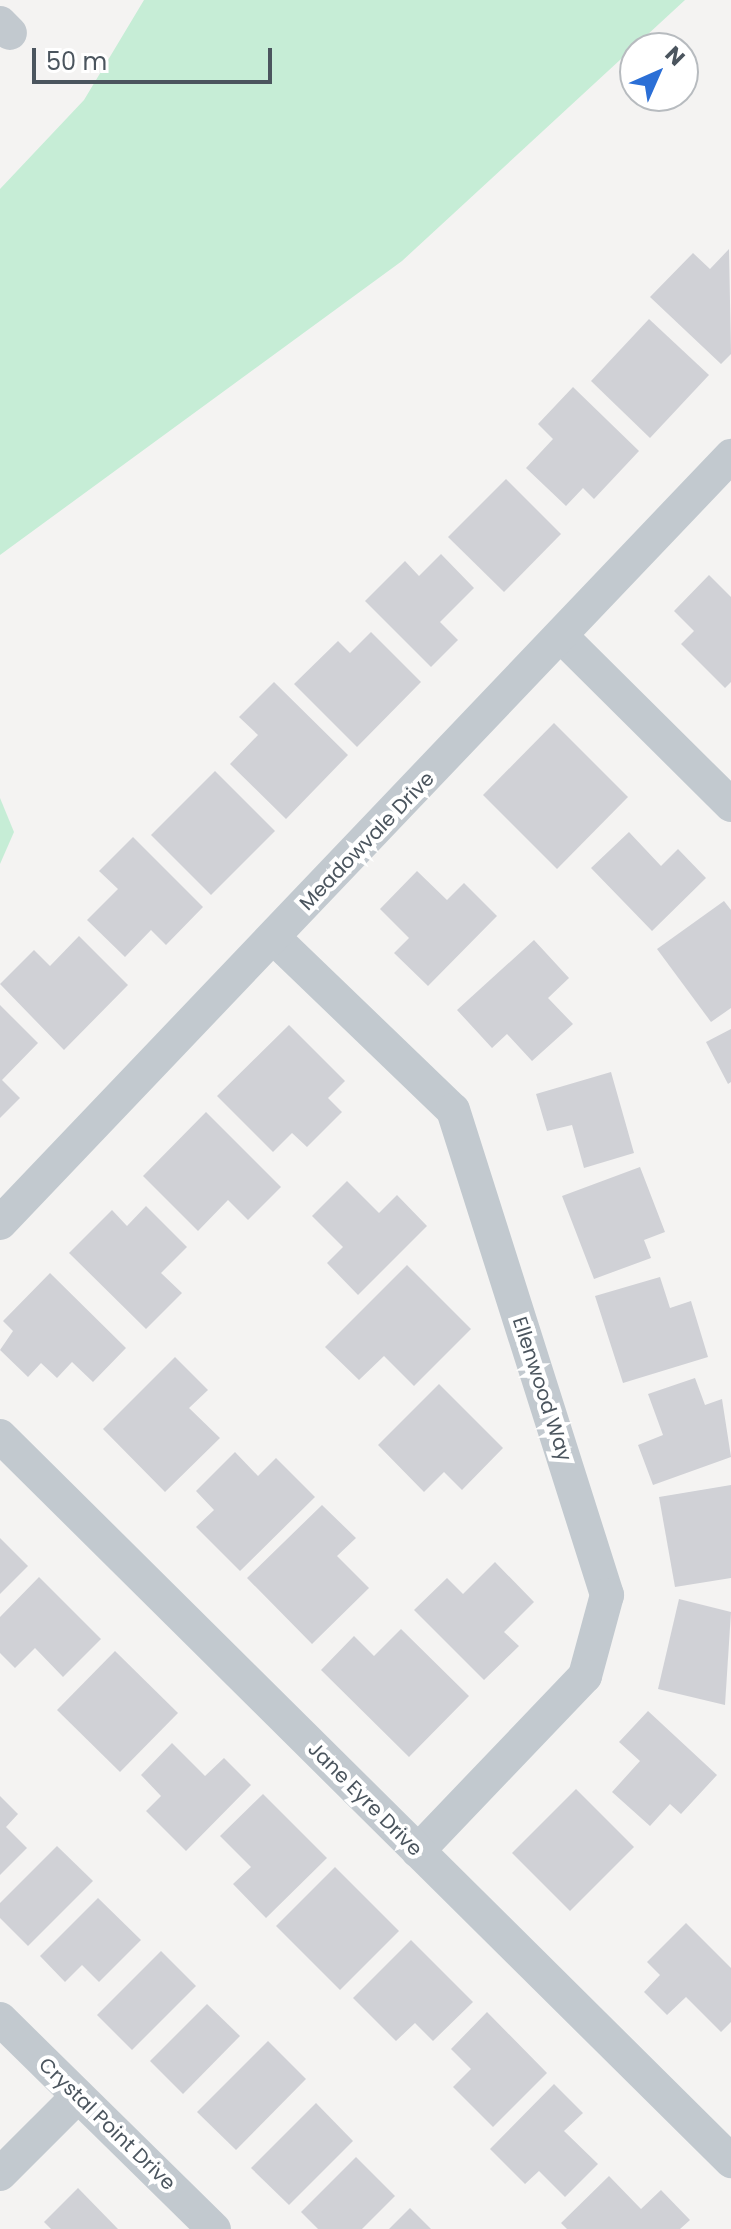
<!DOCTYPE html>
<html>
<head>
<meta charset="utf-8">
<style>
	body { margin:0 }
	#map { position:relative; width:731px; height:2229px; overflow:hidden; background:#f4f3f2; font-family:Poppins,sans-serif }
	div>[style] { position:absolute }
	.green>* { inset:0; background:#c6edd6 }
	.building>* { inset:0; background:#d0d1d6 }
	.minor>* { height:34px; margin:-17px; padding:0 17px; transform-origin:17px; border-radius:17px; background:#c2c9cf }
	span { translate:-50% -50%; white-space:nowrap; text-align:center; line-height:1.15; -webkit-text-stroke:8px #fff; paint-order:stroke }
	.street-label { font-size:20px; color:#4b555e }
	.north { position:absolute; left:619px; top:32px; width:80px; height:80px; box-sizing:border-box; background:#fff; border:2px solid #b7bbbf; border-radius:50%; rotate:45deg; font-size:22px; font-weight:700; line-height:32px; text-align:center; color:#4b555e }
	.north::after { content:''; display:block; margin:auto; width:28px; height:36px; background:#2b6fd6; clip-path:polygon(50% 0,100% 100%,50% 72%,0 100%) }
	.scale { position:absolute; left:32px; top:48px; width:240px; height:36px; box-sizing:border-box; border:4px solid #4b555e; border-top:0; padding-left:10px; font-size:24px; line-height:28px; white-space:nowrap; color:#4b555e; -webkit-text-stroke:6px #fff; paint-order:stroke }
</style>
</head>
<body>
<div id="map">
	<div class="green">
		<div style="clip-path:polygon(144px 0,685px 0,402px 261px,0 555px,0 189px,84px 100px)"></div>
		<div style="clip-path:polygon(0 798px,14px 832px,0 864px)"></div>
	</div>
	<div class="building">
		<div style="clip-path:polygon(729px 249px,731px 354px,721px 364px,650px 297px,693px 253px,710px 269px)"></div>
		<div style="clip-path:polygon(649px 319px,709px 375px,650px 438px,591px 381px)"></div>
		<div style="clip-path:polygon(573px 387px,639px 451px,594px 499px,583px 488px,566px 506px,526px 468px,553px 439px,538px 424px)"></div>
		<div style="clip-path:polygon(506px 479px,561px 534px,504px 592px,448px 537px)"></div>
		<div style="clip-path:polygon(441px 554px,474px 588px,440px 622px,458px 640px,431px 667px,365px 601px,405px 561px,419px 576px)"></div>
		<div style="clip-path:polygon(709px 575px,731px 597px,731px 682px,725px 688px,681px 644px,694px 631px,674px 611px)"></div>
		<div style="clip-path:polygon(371px 632px,421px 682px,357px 747px,294px 684px,338px 641px,350px 653px)"></div>
		<div style="clip-path:polygon(274px 682px,348px 755px,286px 819px,230px 764px,258px 735px,239px 717px)"></div>
		<div style="clip-path:polygon(554px 723px,628px 797px,557px 869px,483px 795px)"></div>
		<div style="clip-path:polygon(215px 771px,275px 831px,211px 895px,151px 835px)"></div>
		<div style="clip-path:polygon(629px 832px,661px 866px,678px 849px,706px 878px,652px 931px,591px 868px)"></div>
		<div style="clip-path:polygon(133px 837px,203px 907px,166px 945px,151px 930px,125px 957px,87px 920px,118px 889px,99px 871px)"></div>
		<div style="clip-path:polygon(417px 871px,447px 900px,464px 883px,497px 916px,428px 986px,394px 953px,409px 938px,380px 909px)"></div>
		<div style="clip-path:polygon(724px 901px,731px 910px,731px 1008px,711px 1022px,657px 949px)"></div>
		<div style="clip-path:polygon(79px 936px,128px 985px,64px 1050px,0 984px,34px 950px,50px 966px)"></div>
		<div style="clip-path:polygon(534px 940px,569px 978px,548px 998px,573px 1024px,532px 1061px,507px 1034px,492px 1048px,457px 1010px)"></div>
		<div style="clip-path:polygon(0 1005px,38px 1043px,2px 1080px,20px 1098px,0 1118px)"></div>
		<div style="clip-path:polygon(289px 1025px,345px 1081px,328px 1098px,342px 1112px,307px 1147px,292px 1133px,273px 1152px,217px 1096px)"></div>
		<div style="clip-path:polygon(731px 1029px,731px 1082px,728px 1084px,706px 1042px)"></div>
		<div style="clip-path:polygon(611px 1072px,634px 1153px,584px 1168px,572px 1125px,547px 1131px,536px 1094px)"></div>
		<div style="clip-path:polygon(206px 1112px,281px 1187px,248px 1220px,228px 1200px,198px 1231px,143px 1176px)"></div>
		<div style="clip-path:polygon(640px 1167px,665px 1232px,644px 1240px,651px 1258px,594px 1279px,562px 1196px)"></div>
		<div style="clip-path:polygon(347px 1181px,379px 1213px,397px 1195px,427px 1226px,358px 1295px,327px 1263px,343px 1247px,312px 1216px)"></div>
		<div style="clip-path:polygon(146px 1206px,187px 1247px,161px 1273px,182px 1293px,146px 1329px,69px 1253px,112px 1210px,127px 1226px)"></div>
		<div style="clip-path:polygon(407px 1265px,471px 1329px,414px 1386px,384px 1356px,359px 1380px,325px 1347px)"></div>
		<div style="clip-path:polygon(50px 1273px,126px 1348px,93px 1382px,72px 1362px,57px 1378px,41px 1363px,28px 1377px,0 1350px,13px 1331px,3px 1321px)"></div>
		<div style="clip-path:polygon(660px 1277px,670px 1308px,691px 1301px,708px 1357px,623px 1383px,595px 1296px)"></div>
		<div style="clip-path:polygon(175px 1357px,208px 1390px,189px 1408px,220px 1438px,165px 1492px,103px 1429px)"></div>
		<div style="clip-path:polygon(695px 1378px,705px 1405px,722px 1399px,731px 1457px,653px 1485px,638px 1445px,663px 1435px,648px 1394px)"></div>
		<div style="clip-path:polygon(439px 1384px,503px 1448px,462px 1490px,444px 1472px,424px 1492px,378px 1445px)"></div>
		<div style="clip-path:polygon(235px 1452px,258px 1476px,276px 1458px,315px 1497px,240px 1571px,196px 1527px,214px 1510px,196px 1491px)"></div>
		<div style="clip-path:polygon(731px 1485px,731px 1578px,675px 1587px,659px 1497px)"></div>
		<div style="clip-path:polygon(322px 1505px,356px 1538px,337px 1556px,369px 1588px,312px 1644px,247px 1578px)"></div>
		<div style="clip-path:polygon(0 1538px,28px 1566px,0 1594px)"></div>
		<div style="clip-path:polygon(495px 1562px,534px 1602px,504px 1632px,519px 1646px,484px 1680px,414px 1610px,447px 1578px,463px 1594px)"></div>
		<div style="clip-path:polygon(39px 1577px,101px 1639px,63px 1677px,35px 1648px,15px 1668px,0 1653px,0 1617px)"></div>
		<div style="clip-path:polygon(679px 1599px,731px 1612px,725px 1705px,658px 1689px)"></div>
		<div style="clip-path:polygon(401px 1629px,469px 1696px,409px 1757px,321px 1670px,354px 1636px,374px 1656px)"></div>
		<div style="clip-path:polygon(115px 1651px,178px 1713px,120px 1772px,57px 1710px)"></div>
		<div style="clip-path:polygon(648px 1711px,717px 1775px,681px 1814px,670px 1804px,650px 1826px,612px 1792px,640px 1761px,619px 1742px)"></div>
		<div style="clip-path:polygon(172px 1743px,205px 1776px,224px 1758px,251px 1785px,186px 1851px,146px 1811px,161px 1796px,141px 1775px)"></div>
		<div style="clip-path:polygon(576px 1789px,634px 1847px,570px 1911px,512px 1853px)"></div>
		<div style="clip-path:polygon(263px 1794px,327px 1858px,266px 1918px,233px 1884px,251px 1867px,220px 1836px)"></div>
		<div style="clip-path:polygon(0 1796px,18px 1814px,6px 1827px,27px 1848px,0 1875px)"></div>
		<div style="clip-path:polygon(57px 1846px,93px 1881px,28px 1946px,0 1918px,0 1903px)"></div>
		<div style="clip-path:polygon(335px 1867px,399px 1931px,340px 1990px,276px 1926px)"></div>
		<div style="clip-path:polygon(98px 1898px,141px 1940px,99px 1982px,82px 1965px,65px 1982px,40px 1956px)"></div>
		<div style="clip-path:polygon(686px 1923px,731px 1968px,731px 2022px,721px 2032px,686px 1997px,667px 2015px,644px 1992px,660px 1975px,647px 1962px)"></div>
		<div style="clip-path:polygon(411px 1940px,473px 2002px,433px 2041px,415px 2023px,396px 2041px,353px 1998px)"></div>
		<div style="clip-path:polygon(161px 1951px,196px 1986px,132px 2050px,97px 2015px)"></div>
		<div style="clip-path:polygon(207px 2004px,240px 2036px,183px 2094px,150px 2061px)"></div>
		<div style="clip-path:polygon(487px 2012px,547px 2073px,493px 2127px,453px 2087px,471px 2069px,451px 2049px)"></div>
		<div style="clip-path:polygon(268px 2041px,306px 2079px,236px 2150px,197px 2112px)"></div>
		<div style="clip-path:polygon(554px 2084px,583px 2113px,564px 2131px,598px 2164px,565px 2197px,539px 2171px,525px 2184px,490px 2149px)"></div>
		<div style="clip-path:polygon(316px 2103px,353px 2141px,289px 2205px,251px 2168px)"></div>
		<div style="clip-path:polygon(356px 2157px,395px 2196px,362px 2229px,318px 2229px,301px 2212px)"></div>
		<div style="clip-path:polygon(609px 2176px,641px 2209px,661px 2190px,690px 2220px,680px 2229px,567px 2229px,561px 2223px)"></div>
		<div style="clip-path:polygon(78px 2188px,118px 2229px,51px 2229px,44px 2222px)"></div>
		<div style="clip-path:polygon(410px 2208px,431px 2229px,389px 2229px)"></div>
	</div>
	<div class="minor">
		<div style="left:0;top:23px;width:14px;rotate:45deg"></div>
		<div style="left:561px;top:636px;width:240px;rotate:44.8deg"></div>
		<div style="left:274px;top:938px;width:248px;rotate:43.9deg"></div>
		<div style="left:453px;top:1110px;width:509px;rotate:72.38deg"></div>
		<div style="left:607px;top:1595px;width:84px;rotate:105.2deg"></div>
		<div style="left:585px;top:1676px;width:242px;rotate:133.7deg"></div>
		<div style="left:0;top:1223px;width:1060px;rotate:-46.38deg"></div>
		<div style="left:0;top:1436px;width:1030px;rotate:44.76deg"></div>
		<div style="left:0;top:2019px;width:300px;rotate:44.5deg"></div>
		<div style="left:0;top:2174px;width:110px;rotate:-45deg"></div>
	</div>
	<div class="street-label">
		<span style="left:367px;top:841px;rotate:-46deg">Meadowvale Drive</span>
		<span style="left:542px;top:1389px;rotate:72deg">Ellenwood Way</span>
		<span style="left:365px;top:1799px;rotate:45deg">Jane Eyre Drive</span>
		<span style="left:107px;top:2124px;rotate:44deg">Crystal Point Drive</span>
	</div>
	<div class="north">N</div>
	<div class="scale">50 m</div>
</div>
</body>
</html>
